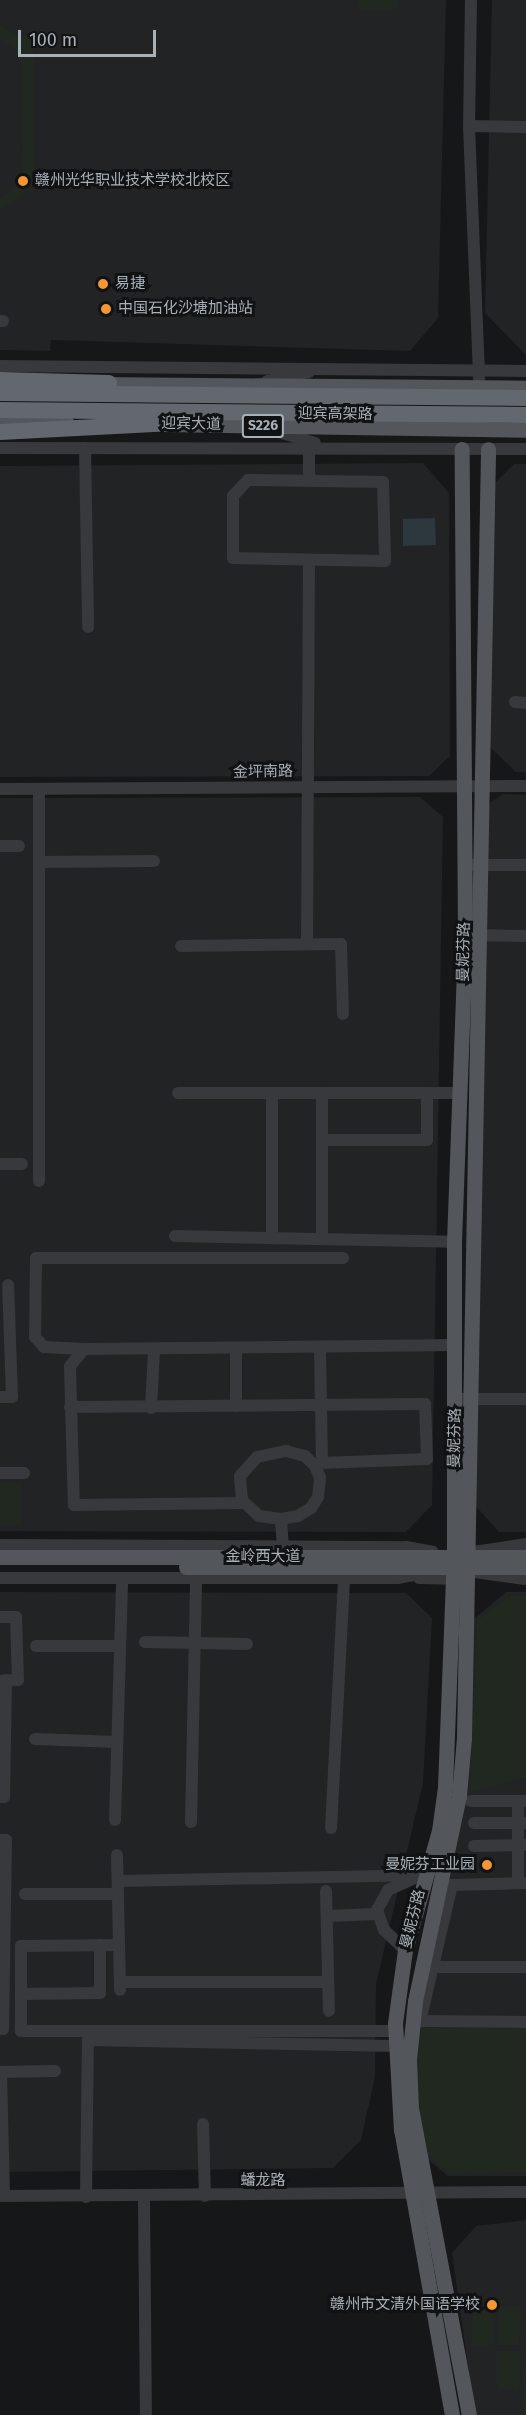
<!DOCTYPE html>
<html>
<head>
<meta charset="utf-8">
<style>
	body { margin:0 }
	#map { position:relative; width:526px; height:2415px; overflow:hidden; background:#161718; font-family:"Fira Sans","Noto Sans SC",sans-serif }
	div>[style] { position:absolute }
	.built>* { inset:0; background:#222325 }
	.green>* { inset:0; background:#202820 }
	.water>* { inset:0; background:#2c383d }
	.minor>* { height:12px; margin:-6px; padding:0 6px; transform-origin:6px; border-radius:6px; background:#37393d }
	.major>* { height:15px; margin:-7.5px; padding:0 7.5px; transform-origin:7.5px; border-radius:7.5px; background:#53575c }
	.highway>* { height:16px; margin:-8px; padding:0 8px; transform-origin:8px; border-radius:8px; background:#63686e }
	.dots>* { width:16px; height:16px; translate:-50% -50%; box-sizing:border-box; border:3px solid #111213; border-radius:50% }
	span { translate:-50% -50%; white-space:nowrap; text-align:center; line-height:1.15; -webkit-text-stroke:6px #111213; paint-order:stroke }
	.shield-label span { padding:2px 4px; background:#111213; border:2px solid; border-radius:4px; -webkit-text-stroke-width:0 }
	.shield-label { font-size:14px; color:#a8b0b8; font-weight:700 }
	.poi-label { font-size:15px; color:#a8b0b8 }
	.left { translate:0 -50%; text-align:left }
	.right { translate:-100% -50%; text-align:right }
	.street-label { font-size:15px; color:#a8b0b8 }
	.scale { position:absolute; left:18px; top:30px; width:138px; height:27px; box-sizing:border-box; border:3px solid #a8b0b8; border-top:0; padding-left:8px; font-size:18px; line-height:21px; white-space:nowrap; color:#a8b0b8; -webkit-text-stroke:4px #111213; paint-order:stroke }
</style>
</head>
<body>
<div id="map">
	<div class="built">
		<div style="clip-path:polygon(0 0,446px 0,438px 318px,410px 351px,51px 340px,50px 351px,0 350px)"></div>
		<div style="clip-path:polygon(492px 0,526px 0,526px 355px,485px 313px)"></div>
		<div style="clip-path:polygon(423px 463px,449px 493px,450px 756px,429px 776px,0 777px,0 466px)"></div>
		<div style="clip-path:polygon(514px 464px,526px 464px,526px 772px,516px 772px,490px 747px,490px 488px)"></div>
		<div style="clip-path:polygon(503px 794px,526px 795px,526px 1532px,499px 1532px,472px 1502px,484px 807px)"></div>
		<div style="clip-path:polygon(420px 797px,443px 817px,432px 1505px,406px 1532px,0 1531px,0 798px)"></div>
		<div style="clip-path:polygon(0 1592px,406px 1593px,432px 1618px,423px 1783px,376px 1984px,375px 2077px,361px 2140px,333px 2168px,0 2172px)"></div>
		<div style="clip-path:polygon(506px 1592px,526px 1592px,526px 2176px,448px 2176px,425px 2157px,414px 2099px,416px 2027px,467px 1793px,474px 1619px)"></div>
		<div style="clip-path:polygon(526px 2220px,526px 2415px,475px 2415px,452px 2253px,476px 2226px)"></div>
	</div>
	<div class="green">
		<div style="clip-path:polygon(358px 0,397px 0,397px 9px,358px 9px)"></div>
		<div style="clip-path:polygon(0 25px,21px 37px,33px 37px,35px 169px,23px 196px,0 210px,0 198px,16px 187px,23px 170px,22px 66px,14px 48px,0 38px)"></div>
		<div style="clip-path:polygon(0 1483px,21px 1483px,21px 1525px,0 1525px)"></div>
		<div style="clip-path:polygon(508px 1596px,526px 1596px,526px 1777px,470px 1792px,477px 1621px)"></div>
		<div style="clip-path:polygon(418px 2027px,526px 2028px,526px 2172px,449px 2174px,428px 2155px,417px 2099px)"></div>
		<div style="clip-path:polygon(473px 2307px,494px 2307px,493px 2345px,472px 2345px)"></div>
		<div style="clip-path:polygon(499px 2307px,520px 2307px,519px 2345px,498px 2345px)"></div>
		<div style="clip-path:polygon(525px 2307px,526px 2415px,522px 2415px,522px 2402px)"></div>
		<div style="clip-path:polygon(498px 2351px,519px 2351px,519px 2389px,498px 2389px)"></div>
	</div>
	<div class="water">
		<div style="clip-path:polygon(435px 518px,436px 545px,403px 546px,403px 519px)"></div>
	</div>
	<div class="minor">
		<div style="left:471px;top:0;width:126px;rotate:90.9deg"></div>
		<div style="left:469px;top:126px;width:254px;rotate:87.7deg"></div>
		<div style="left:469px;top:126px;width:57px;rotate:1deg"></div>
		<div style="left:0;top:321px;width:3px"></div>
		<div style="left:0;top:366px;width:526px;rotate:0.54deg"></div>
		<div style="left:267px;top:381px;width:43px;rotate:-12.1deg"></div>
		<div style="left:269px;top:429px;width:48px;rotate:16.9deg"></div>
		<div style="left:309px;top:447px;width:34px;rotate:90deg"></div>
		<div style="left:0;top:448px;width:526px;rotate:0.11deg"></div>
		<div style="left:85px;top:448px;width:179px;rotate:89deg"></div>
		<div style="left:248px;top:480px;width:135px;rotate:0.8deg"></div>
		<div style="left:383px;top:482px;width:79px;rotate:88.5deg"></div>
		<div style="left:385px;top:561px;width:152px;rotate:-178.9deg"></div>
		<div style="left:233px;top:558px;width:62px;rotate:-90deg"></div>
		<div style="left:233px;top:496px;width:22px;rotate:-47deg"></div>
		<div style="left:515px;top:702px;width:11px;rotate:5deg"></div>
		<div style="left:0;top:789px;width:526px;rotate:-0.33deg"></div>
		<div style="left:39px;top:789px;width:392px;rotate:90deg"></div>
		<div style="left:0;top:846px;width:19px"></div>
		<div style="left:39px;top:862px;width:115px;rotate:-0.5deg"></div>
		<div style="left:472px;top:865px;width:54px"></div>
		<div style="left:472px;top:935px;width:54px;rotate:1.1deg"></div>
		<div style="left:307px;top:944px;width:384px;rotate:-89.7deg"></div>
		<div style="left:181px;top:946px;width:160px;rotate:-0.7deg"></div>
		<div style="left:341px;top:944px;width:70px;rotate:88.4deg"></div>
		<div style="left:178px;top:1093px;width:281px"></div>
		<div style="left:322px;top:1093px;width:146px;rotate:90deg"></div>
		<div style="left:272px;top:1094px;width:144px;rotate:90deg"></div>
		<div style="left:322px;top:1140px;width:105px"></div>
		<div style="left:427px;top:1140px;width:47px;rotate:-90deg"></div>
		<div style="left:0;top:1164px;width:22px"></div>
		<div style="left:175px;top:1236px;width:279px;rotate:1.2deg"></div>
		<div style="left:343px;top:1258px;width:307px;rotate:180deg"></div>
		<div style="left:36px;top:1258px;width:79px;rotate:90.7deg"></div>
		<div style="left:35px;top:1337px;width:13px;rotate:48deg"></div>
		<div style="left:44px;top:1347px;width:40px;rotate:2.9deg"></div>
		<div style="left:84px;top:1349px;width:372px;rotate:-0.6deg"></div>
		<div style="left:84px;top:1349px;width:22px;rotate:129deg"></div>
		<div style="left:70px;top:1366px;width:139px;rotate:88.4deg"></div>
		<div style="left:74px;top:1505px;width:170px;rotate:-0.7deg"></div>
		<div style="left:320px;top:1349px;width:114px;rotate:89deg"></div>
		<div style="left:236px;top:1350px;width:56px;rotate:90deg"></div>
		<div style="left:0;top:1397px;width:12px"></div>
		<div style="left:12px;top:1397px;width:112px;rotate:-92deg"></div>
		<div style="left:456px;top:1399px;width:70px"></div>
		<div style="left:70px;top:1407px;width:355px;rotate:-0.5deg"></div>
		<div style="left:425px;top:1404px;width:55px;rotate:87.9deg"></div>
		<div style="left:427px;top:1459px;width:105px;rotate:177.8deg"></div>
		<div style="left:322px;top:1463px;width:7px;rotate:146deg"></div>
		<div style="left:151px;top:1408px;width:58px;rotate:-87deg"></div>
		<div style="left:286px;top:1451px;width:20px;rotate:15deg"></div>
		<div style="left:305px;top:1456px;width:14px;rotate:45deg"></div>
		<div style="left:315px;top:1466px;width:13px;rotate:67deg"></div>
		<div style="left:320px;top:1478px;width:19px;rotate:96deg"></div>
		<div style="left:318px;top:1497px;width:13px;rotate:122deg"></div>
		<div style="left:311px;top:1508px;width:15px;rotate:148deg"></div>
		<div style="left:298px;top:1516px;width:17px;rotate:170deg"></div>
		<div style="left:281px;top:1519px;width:22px;rotate:-172deg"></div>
		<div style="left:259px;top:1516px;width:23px;rotate:-137deg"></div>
		<div style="left:242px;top:1500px;width:24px;rotate:-95deg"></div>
		<div style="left:240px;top:1476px;width:25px;rotate:-48deg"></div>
		<div style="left:257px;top:1457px;width:30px;rotate:-12deg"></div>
		<div style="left:0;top:1473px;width:24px"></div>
		<div style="left:281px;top:1519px;width:28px;rotate:86deg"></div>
		<div style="left:0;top:1545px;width:406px;rotate:0.3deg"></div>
		<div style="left:406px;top:1547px;width:27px;rotate:10deg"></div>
		<div style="left:474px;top:1552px;width:53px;rotate:-8.7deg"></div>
		<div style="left:474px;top:1572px;width:52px;rotate:7.7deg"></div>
		<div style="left:0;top:1578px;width:397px"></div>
		<div style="left:397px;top:1578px;width:34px;rotate:-10deg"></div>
		<div style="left:419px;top:1578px;width:42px;rotate:1.4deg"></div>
		<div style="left:0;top:1617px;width:16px"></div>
		<div style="left:16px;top:1617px;width:63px;rotate:88.2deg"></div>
		<div style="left:18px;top:1680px;width:18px;rotate:177deg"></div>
		<div style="left:145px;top:1642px;width:102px;rotate:1.1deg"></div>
		<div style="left:36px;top:1646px;width:84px"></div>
		<div style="left:35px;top:1739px;width:82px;rotate:2.1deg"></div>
		<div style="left:0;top:1797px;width:4px"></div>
		<div style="left:4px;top:1797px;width:117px;rotate:-89deg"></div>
		<div style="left:471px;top:1801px;width:55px"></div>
		<div style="left:518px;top:1801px;width:82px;rotate:90deg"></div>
		<div style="left:115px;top:1820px;width:242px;rotate:-88.3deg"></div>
		<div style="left:191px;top:1822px;width:244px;rotate:-88.8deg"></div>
		<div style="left:474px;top:1823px;width:52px"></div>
		<div style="left:331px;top:1828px;width:250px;rotate:-87deg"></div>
		<div style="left:0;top:1840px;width:6px"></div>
		<div style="left:6px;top:1840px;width:189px;rotate:90.9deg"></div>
		<div style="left:3px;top:2029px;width:3px;rotate:180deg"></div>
		<div style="left:474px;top:1846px;width:52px;rotate:-1.1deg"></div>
		<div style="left:117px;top:1855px;width:135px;rotate:88.7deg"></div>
		<div style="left:118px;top:1881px;width:306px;rotate:-1.1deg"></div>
		<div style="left:526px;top:1883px;width:74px;rotate:178.5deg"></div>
		<div style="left:452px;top:1885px;width:140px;rotate:103.2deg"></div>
		<div style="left:420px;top:2021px;width:106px;rotate:0.5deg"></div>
		<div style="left:326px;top:1891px;width:120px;rotate:88.6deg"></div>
		<div style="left:25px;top:1894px;width:93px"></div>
		<div style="left:327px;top:1916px;width:50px;rotate:-2.3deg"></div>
		<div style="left:119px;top:1945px;width:98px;rotate:179.4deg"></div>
		<div style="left:21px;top:1946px;width:85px;rotate:90deg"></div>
		<div style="left:21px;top:2031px;width:374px"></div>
		<div style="left:405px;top:1950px;width:29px;rotate:-136deg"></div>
		<div style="left:384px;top:1930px;width:21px;rotate:-109deg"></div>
		<div style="left:377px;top:1910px;width:23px;rotate:-61deg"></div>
		<div style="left:388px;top:1890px;width:30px;rotate:-24deg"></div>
		<div style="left:430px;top:1967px;width:96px"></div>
		<div style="left:120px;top:1982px;width:208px"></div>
		<div style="left:21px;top:1994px;width:79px;rotate:-0.7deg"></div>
		<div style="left:100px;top:1993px;width:48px;rotate:-90deg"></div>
		<div style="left:0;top:2072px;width:55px;rotate:-1deg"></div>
		<div style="left:1px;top:2072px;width:124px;rotate:88.6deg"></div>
		<div style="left:203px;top:2124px;width:72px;rotate:88.4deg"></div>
		<div style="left:0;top:2196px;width:526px;rotate:-0.44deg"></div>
		<div style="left:144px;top:2196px;width:219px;rotate:89.5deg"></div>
		<div style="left:86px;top:2197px;width:157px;rotate:-89.3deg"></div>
		<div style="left:88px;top:2040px;width:307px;rotate:1.1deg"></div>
	</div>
	<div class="major">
		<div style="left:97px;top:384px;width:429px;rotate:0.5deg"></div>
		<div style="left:0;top:420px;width:66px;rotate:1.7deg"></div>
		<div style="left:162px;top:424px;width:364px;rotate:0.9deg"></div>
		<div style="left:0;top:1557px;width:526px"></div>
		<div style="left:186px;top:1567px;width:340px"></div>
		<div style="left:452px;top:2415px;width:290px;rotate:-100.1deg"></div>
		<div style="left:401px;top:2130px;width:107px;rotate:-93.2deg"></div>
		<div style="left:395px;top:2023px;width:74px;rotate:-82.2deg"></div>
		<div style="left:405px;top:1950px;width:124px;rotate:-74.1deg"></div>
		<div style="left:439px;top:1831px;width:44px;rotate:-82.2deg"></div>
		<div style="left:445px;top:1787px;width:231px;rotate:-87.8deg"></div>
		<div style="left:454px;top:1556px;width:314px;rotate:-90deg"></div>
		<div style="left:454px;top:1242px;width:307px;rotate:-87.9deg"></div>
		<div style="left:465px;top:935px;width:486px;rotate:-90.4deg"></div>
		<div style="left:469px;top:2415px;width:311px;rotate:-100.7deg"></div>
		<div style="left:411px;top:2109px;width:50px;rotate:-92.3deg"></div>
		<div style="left:409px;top:2059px;width:58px;rotate:-84.1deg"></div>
		<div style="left:415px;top:2001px;width:211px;rotate:-77.9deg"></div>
		<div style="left:459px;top:1795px;width:57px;rotate:-85deg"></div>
		<div style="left:464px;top:1738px;width:1289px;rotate:-88.93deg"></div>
	</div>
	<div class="highway">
		<div style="left:0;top:380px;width:109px;rotate:1.6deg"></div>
		<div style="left:0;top:393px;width:526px;rotate:0.54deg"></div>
		<div style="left:0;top:410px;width:526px;rotate:0.54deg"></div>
		<div style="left:0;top:432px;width:173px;rotate:-3deg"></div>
	</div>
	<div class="dots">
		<div style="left:23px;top:181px;background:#f39633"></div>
		<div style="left:103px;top:284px;background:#f39633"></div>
		<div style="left:106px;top:309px;background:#f39633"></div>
		<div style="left:487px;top:1865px;background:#f39633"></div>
		<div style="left:492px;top:2305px;background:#f39633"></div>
	</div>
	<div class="shield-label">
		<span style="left:263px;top:426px">S226</span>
	</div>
	<div class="poi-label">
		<span class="left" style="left:35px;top:181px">赣州光华职业技术学校北校区</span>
		<span class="left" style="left:115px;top:284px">易捷</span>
		<span class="left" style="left:118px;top:309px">中国石化沙塘加油站</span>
		<span class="right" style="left:475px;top:1865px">曼妮芬工业园</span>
		<span class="right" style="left:480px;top:2305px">赣州市文清外国语学校</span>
	</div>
	<div class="street-label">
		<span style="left:335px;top:414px;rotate:1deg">迎宾高架路</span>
		<span style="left:191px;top:424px;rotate:1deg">迎宾大道</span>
		<span style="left:263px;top:772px;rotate:-1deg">金坪南路</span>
		<span style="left:464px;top:952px;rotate:-89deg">曼妮芬路</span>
		<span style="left:455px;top:1438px;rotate:-89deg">曼妮芬路</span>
		<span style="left:263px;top:1557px">金岭西大道</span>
		<span style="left:413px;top:1919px;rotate:-76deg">曼妮芬路</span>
		<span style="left:263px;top:2181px">蟠龙路</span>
	</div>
	<div class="scale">100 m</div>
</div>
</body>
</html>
